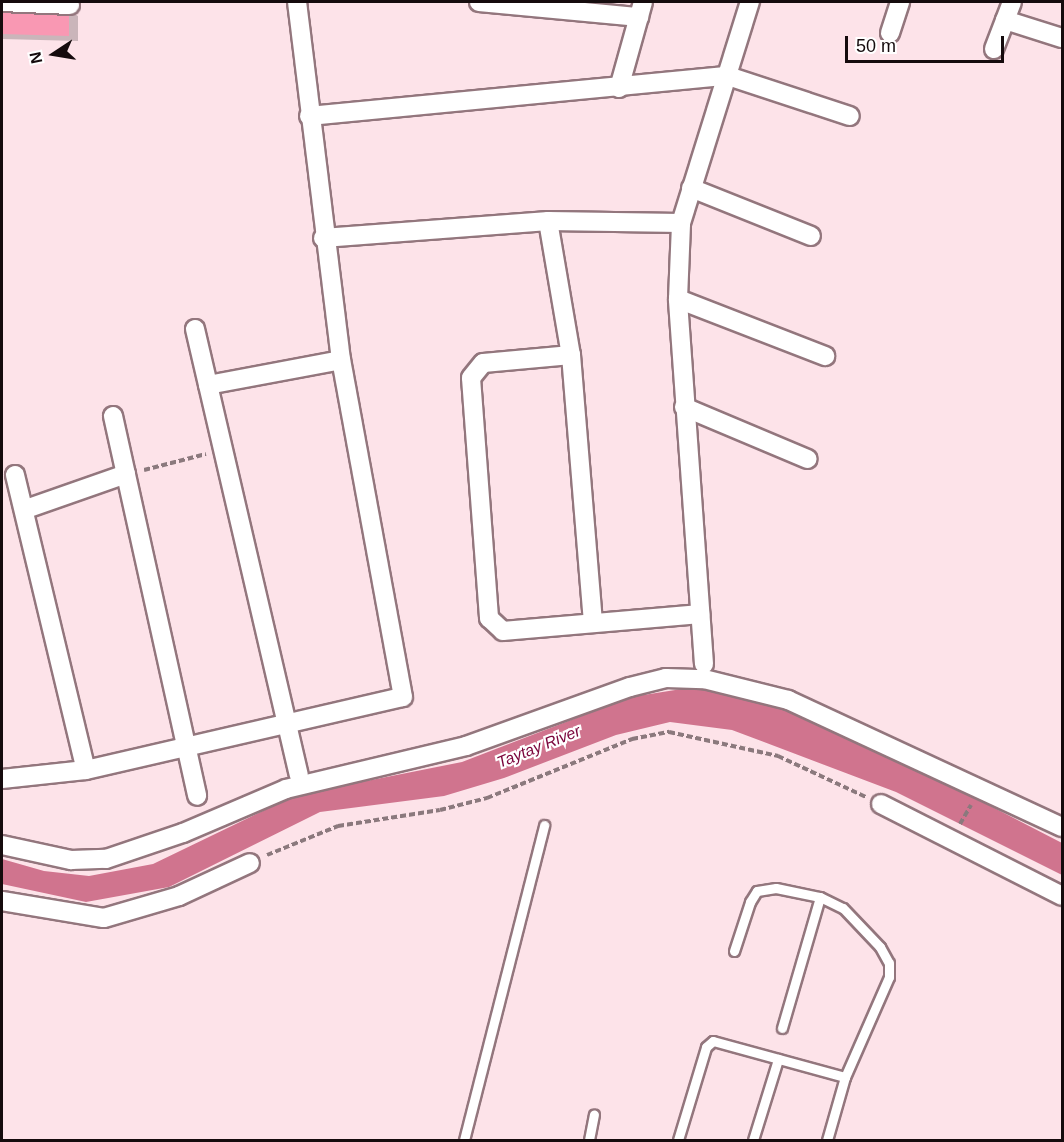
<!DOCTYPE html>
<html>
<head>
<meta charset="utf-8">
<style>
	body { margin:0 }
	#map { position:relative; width:1064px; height:1142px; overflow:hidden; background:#fde3e9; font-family:Helvetica,sans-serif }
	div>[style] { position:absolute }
	.water>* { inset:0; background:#d0748e }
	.shadow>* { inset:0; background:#0003 }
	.building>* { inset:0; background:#f998b3 }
	.path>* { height:4px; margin-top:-2px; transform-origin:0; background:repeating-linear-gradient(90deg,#8b797d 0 6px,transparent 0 9px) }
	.roads { filter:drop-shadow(2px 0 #93767d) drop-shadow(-2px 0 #93767d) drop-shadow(0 2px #93767d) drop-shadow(0 -2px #93767d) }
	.service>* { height:9px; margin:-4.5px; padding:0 4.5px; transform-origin:4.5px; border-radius:4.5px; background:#fff }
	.minor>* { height:18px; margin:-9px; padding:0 9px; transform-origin:9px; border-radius:9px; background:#fff }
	span { translate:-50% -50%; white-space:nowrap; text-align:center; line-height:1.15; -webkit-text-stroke:4.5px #fff; paint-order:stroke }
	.water-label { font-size:16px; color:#7a043b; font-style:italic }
	.frame { position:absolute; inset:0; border:3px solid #150b0d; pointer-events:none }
	.north { position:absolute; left:24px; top:24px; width:60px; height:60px; -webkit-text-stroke:4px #fff; paint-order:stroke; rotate:258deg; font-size:16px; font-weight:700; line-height:24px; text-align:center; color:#150b0d }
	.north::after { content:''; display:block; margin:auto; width:21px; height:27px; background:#150b0d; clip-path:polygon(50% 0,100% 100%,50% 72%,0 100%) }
	.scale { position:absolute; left:845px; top:36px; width:159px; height:27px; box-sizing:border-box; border:3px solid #150b0d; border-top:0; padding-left:8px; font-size:18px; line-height:21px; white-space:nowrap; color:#150b0d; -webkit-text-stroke:4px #fff; paint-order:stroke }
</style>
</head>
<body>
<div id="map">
	<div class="water">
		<div style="clip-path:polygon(694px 687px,773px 704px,907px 763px,1062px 843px,1062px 875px,896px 792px,732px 730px,670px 722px,616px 735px,504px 778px,444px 796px,320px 812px,169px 887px,86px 902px,2px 884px,2px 859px,44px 871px,89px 876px,153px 864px,296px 795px,462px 762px,631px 697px)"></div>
	</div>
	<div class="shadow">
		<div style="clip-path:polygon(2px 9px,69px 11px,78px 16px,78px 41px,2px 39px)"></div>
	</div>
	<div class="building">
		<div style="clip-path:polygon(2px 8px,69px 9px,69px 36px,2px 34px)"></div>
	</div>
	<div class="path">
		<div style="left:144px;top:470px;width:64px;rotate:-14.5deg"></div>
		<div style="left:960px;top:824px;width:22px;rotate:-60deg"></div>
		<div style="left:267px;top:855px;width:77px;rotate:-22.2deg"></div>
		<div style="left:338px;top:826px;width:103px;rotate:-8.9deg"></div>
		<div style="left:440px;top:810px;width:49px;rotate:-14.3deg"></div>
		<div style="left:487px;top:798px;width:157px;rotate:-22.1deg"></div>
		<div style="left:632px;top:739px;width:38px;rotate:-11deg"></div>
		<div style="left:669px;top:732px;width:112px;rotate:12.4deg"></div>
		<div style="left:778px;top:756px;width:97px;rotate:25deg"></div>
	</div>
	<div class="roads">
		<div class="service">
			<div style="left:734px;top:951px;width:52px;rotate:-71.9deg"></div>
			<div style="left:750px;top:902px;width:13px;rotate:-58deg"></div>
			<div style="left:757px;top:891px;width:19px;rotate:-9deg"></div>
			<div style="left:776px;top:888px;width:45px;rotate:11.6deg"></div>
			<div style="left:820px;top:897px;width:25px;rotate:26deg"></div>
			<div style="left:843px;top:908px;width:54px;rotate:46.5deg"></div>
			<div style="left:880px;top:947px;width:18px;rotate:61deg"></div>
			<div style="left:889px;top:963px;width:14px;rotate:90deg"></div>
			<div style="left:889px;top:977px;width:109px;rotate:113.7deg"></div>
			<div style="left:845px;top:1077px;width:66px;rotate:105.9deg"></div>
			<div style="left:782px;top:1028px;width:136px;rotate:-73.8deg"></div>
			<div style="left:464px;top:1140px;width:325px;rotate:-75.7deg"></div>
			<div style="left:589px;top:1140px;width:26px;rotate:-79deg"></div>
			<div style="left:678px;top:1140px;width:97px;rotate:-73.2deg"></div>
			<div style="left:706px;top:1047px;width:9px;rotate:-41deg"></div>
			<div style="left:713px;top:1041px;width:137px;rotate:15.3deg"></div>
			<div style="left:753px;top:1140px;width:85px;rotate:-72.8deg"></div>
		</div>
		<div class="minor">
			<div style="left:2px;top:2px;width:68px;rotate:2.5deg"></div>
			<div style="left:479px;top:2px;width:161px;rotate:5.4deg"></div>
			<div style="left:1005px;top:20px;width:60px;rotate:17.5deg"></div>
			<div style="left:890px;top:33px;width:33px;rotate:-72deg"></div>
			<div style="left:994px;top:49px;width:50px;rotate:-69deg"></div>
			<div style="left:619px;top:88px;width:89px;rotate:-74.4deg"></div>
			<div style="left:309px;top:116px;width:421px;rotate:-5.5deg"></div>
			<div style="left:728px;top:76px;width:128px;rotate:18.2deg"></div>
			<div style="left:691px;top:188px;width:129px;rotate:21.8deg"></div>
			<div style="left:548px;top:221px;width:136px;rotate:80.3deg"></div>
			<div style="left:571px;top:355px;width:269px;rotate:85.3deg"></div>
			<div style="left:323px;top:238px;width:226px;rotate:-4.3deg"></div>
			<div style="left:548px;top:221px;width:133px;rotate:0.9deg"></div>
			<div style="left:678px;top:299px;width:158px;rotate:21.2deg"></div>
			<div style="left:195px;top:329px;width:458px;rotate:76.9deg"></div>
			<div style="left:571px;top:355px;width:88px;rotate:174.8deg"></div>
			<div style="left:483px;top:363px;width:19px;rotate:129deg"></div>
			<div style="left:471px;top:378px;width:241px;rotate:85.7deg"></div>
			<div style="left:489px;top:618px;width:19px;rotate:43deg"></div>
			<div style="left:503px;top:631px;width:198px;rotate:-4.9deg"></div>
			<div style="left:208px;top:385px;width:135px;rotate:-10.6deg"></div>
			<div style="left:684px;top:407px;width:134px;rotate:22.8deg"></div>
			<div style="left:113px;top:416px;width:389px;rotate:77.5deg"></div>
			<div style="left:15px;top:475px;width:303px;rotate:76.5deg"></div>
			<div style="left:26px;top:509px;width:106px;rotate:-19.3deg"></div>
			<div style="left:704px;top:664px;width:366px;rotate:-94.1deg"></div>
			<div style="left:678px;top:299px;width:76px;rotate:-87.7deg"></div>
			<div style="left:681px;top:223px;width:232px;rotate:-72.7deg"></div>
			<div style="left:2px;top:779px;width:84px;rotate:-6.1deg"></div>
			<div style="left:86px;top:770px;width:325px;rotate:-13deg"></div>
			<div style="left:403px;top:697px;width:343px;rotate:-100.4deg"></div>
			<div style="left:341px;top:360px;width:361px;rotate:-97deg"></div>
			<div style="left:881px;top:804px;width:203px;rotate:26.9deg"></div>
			<div style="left:2px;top:845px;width:71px;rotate:12.3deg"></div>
			<div style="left:71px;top:860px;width:35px;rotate:-2deg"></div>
			<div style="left:106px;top:859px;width:81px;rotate:-18.7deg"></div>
			<div style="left:183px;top:833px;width:112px;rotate:-23.1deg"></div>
			<div style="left:286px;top:789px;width:185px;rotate:-13.4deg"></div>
			<div style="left:466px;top:746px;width:174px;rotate:-19.8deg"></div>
			<div style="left:630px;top:687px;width:37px;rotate:-14deg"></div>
			<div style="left:666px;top:678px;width:38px;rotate:2deg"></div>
			<div style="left:704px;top:679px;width:87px;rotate:14deg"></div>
			<div style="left:788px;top:700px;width:302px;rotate:24.9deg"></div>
			<div style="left:2px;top:901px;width:103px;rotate:9.5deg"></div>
			<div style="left:104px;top:918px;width:78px;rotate:-16.3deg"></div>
			<div style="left:179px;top:896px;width:78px;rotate:-24.9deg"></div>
		</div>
	</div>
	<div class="water-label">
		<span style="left:539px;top:747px;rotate:-22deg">Taytay River</span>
	</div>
	<div class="frame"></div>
	<div class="north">N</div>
	<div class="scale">50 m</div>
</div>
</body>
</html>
